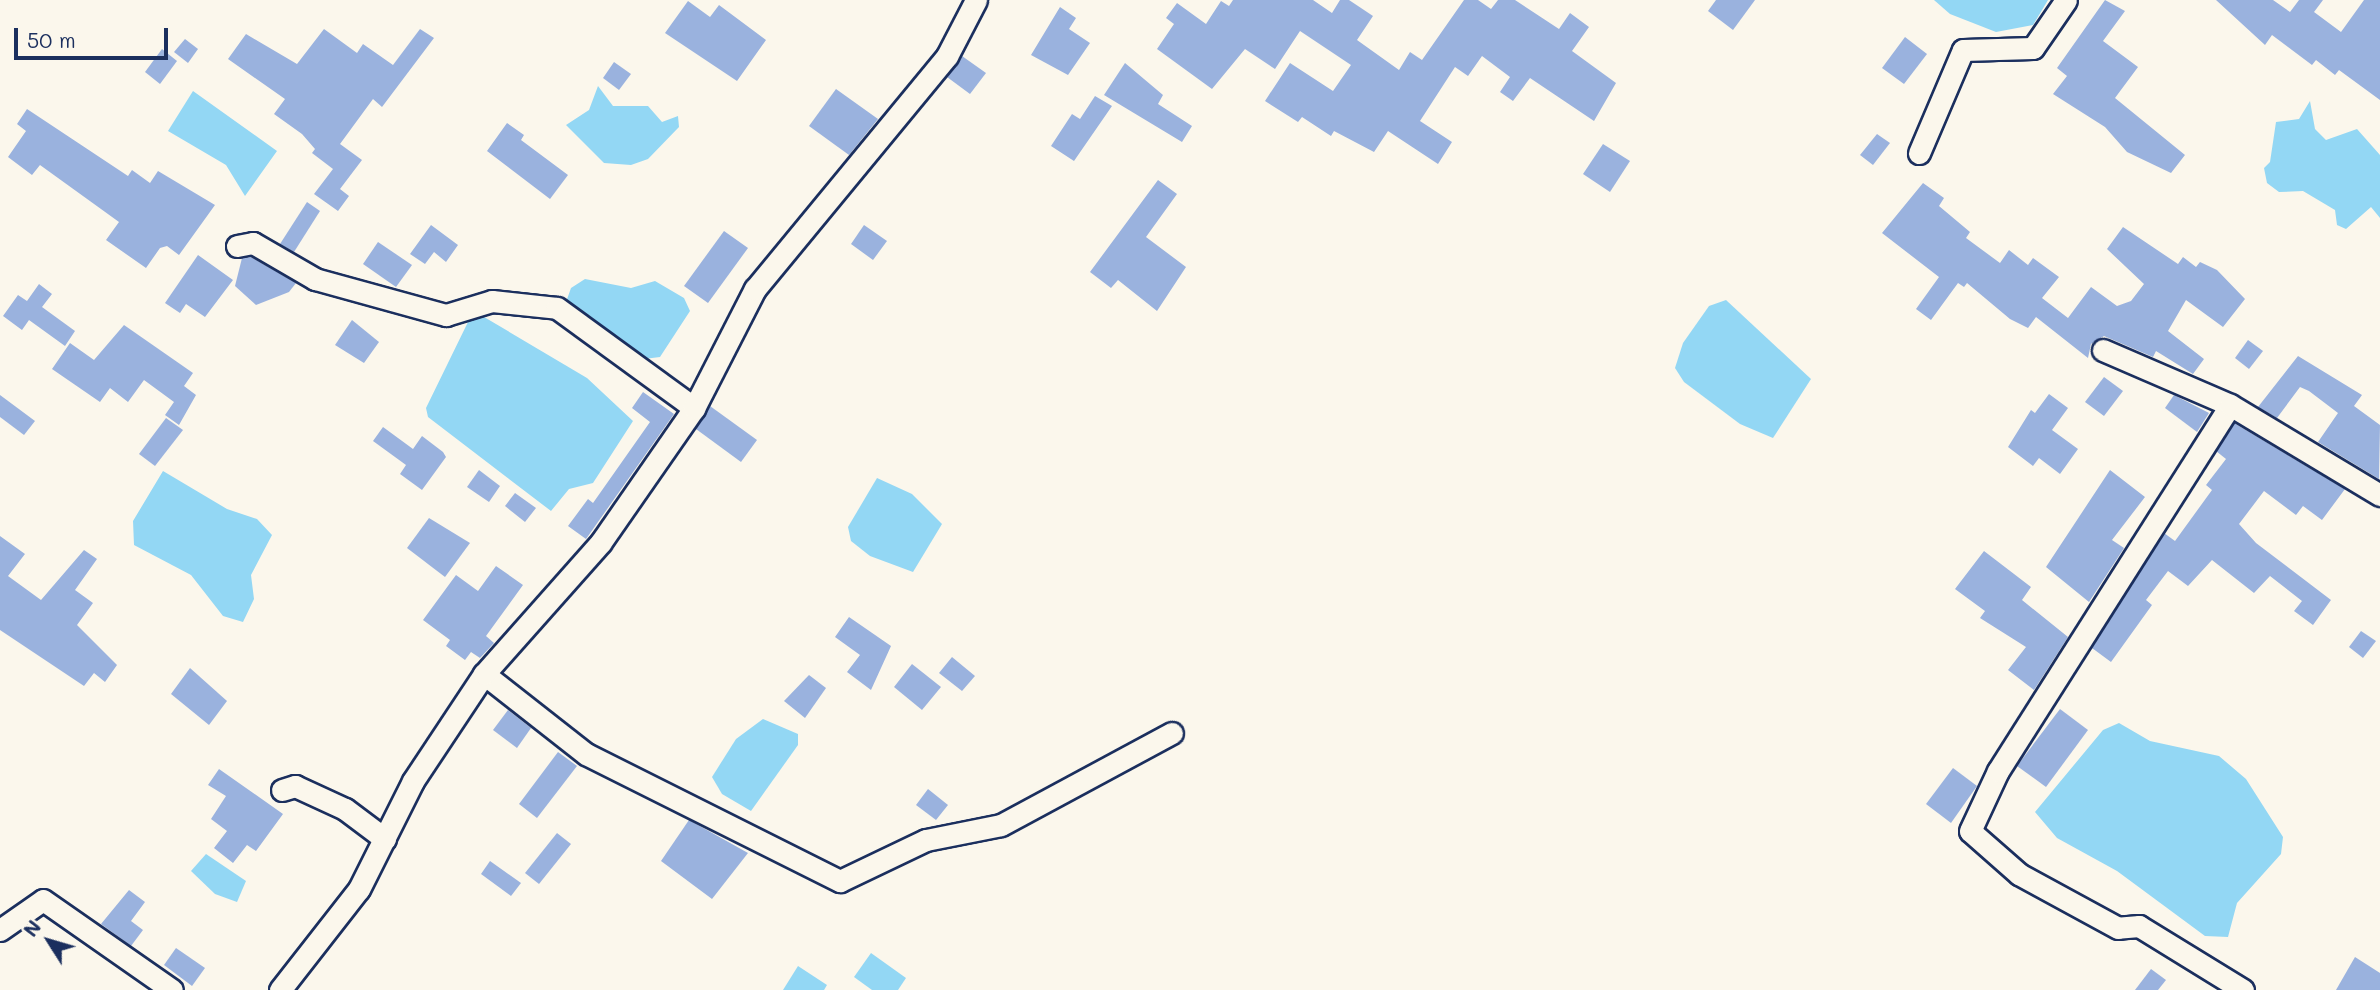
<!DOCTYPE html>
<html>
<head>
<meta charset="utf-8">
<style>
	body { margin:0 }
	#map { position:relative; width:2380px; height:990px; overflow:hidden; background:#fbf7ec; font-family:Mali,sans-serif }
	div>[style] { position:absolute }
	.water>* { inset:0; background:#93d7f4 }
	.building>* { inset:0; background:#9ab2de }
	.roads { filter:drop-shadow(2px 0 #1b2f5e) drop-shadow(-2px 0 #1b2f5e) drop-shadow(0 2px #1b2f5e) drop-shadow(0 -2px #1b2f5e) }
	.minor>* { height:21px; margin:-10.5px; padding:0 10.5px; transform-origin:10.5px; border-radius:10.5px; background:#fbf7ec }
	span { translate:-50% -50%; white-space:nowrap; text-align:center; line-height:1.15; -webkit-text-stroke:7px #fbf7ec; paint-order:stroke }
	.north { position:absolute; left:14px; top:906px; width:70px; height:70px; -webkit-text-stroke:5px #fbf7ec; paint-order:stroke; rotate:307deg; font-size:19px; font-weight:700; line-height:28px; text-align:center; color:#1b2f5e }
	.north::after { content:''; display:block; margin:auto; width:24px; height:32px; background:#1b2f5e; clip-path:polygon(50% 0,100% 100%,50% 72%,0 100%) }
	.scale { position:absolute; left:14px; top:28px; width:154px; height:32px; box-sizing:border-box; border:4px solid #1b2f5e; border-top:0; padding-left:9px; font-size:21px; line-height:24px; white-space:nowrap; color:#1b2f5e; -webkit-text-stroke:5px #fbf7ec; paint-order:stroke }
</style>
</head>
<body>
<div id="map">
	<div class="water">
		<div style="clip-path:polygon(1934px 0,2048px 0,2033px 25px,1996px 32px,1950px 14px)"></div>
		<div style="clip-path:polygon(598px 86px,613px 106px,648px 106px,662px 122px,678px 116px,679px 127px,648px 159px,631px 165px,604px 163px,566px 125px,589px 110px)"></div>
		<div style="clip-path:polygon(193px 91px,277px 151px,245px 196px,226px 165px,168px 131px)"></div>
		<div style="clip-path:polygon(2310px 101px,2315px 129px,2326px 140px,2357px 129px,2380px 155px,2380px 218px,2371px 207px,2346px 229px,2337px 225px,2335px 210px,2303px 191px,2279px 192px,2267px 183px,2264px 168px,2270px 162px,2276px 122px,2299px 119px)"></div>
		<div style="clip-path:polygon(585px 279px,631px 288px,655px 281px,684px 298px,690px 311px,660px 357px,644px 359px,566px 302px,571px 288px)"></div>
		<div style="clip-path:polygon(1726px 300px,1811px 379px,1773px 438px,1740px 424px,1684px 382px,1675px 368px,1683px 343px,1709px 306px)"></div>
		<div style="clip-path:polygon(479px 314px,587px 378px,633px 421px,593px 483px,569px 489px,551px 511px,428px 417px,426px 408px,468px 322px)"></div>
		<div style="clip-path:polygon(163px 471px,227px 509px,257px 519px,272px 535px,251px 575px,254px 599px,243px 622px,223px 616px,191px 575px,134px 545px,133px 521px)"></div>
		<div style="clip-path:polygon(877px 478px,912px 494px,942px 524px,913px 572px,870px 556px,851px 541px,848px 527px)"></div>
		<div style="clip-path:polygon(763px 719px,798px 734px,798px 745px,751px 811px,722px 794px,712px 777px,736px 739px)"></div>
		<div style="clip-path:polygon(2119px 723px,2150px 741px,2219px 756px,2246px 779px,2283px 837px,2281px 854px,2237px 903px,2228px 937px,2205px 936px,2117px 871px,2057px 838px,2035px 812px,2103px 730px)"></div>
		<div style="clip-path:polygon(206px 854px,246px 881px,237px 902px,215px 894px,191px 871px)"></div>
		<div style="clip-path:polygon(871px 953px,906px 978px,898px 990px,872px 990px,854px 977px)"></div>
		<div style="clip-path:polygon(798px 966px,827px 985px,824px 990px,783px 990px)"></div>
	</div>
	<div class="building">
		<div style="clip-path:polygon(1233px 0,1313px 0,1332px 13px,1340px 0,1349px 0,1373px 16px,1357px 40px,1399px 70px,1410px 52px,1422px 60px,1464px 0,1478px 0,1491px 9px,1498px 0,1515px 0,1559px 29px,1570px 13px,1589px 27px,1572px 51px,1616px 83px,1594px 121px,1530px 78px,1513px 101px,1500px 92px,1510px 77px,1482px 56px,1468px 76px,1455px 67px,1420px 121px,1452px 142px,1438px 164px,1388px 131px,1374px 152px,1334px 131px,1331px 136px,1302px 117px,1298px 122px,1265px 101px,1290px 63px,1333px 91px,1351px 65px,1300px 31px,1275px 69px,1245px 49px,1212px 89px,1157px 49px,1174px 24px,1166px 18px,1177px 3px,1206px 24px,1221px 1px,1229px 6px)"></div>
		<div style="clip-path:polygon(1716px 0,1755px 0,1733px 30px,1708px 11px)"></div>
		<div style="clip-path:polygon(2105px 0,2125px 11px,2103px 41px,2138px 67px,2115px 98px,2185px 155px,2171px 173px,2127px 152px,2105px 127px,2053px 94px,2067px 76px,2057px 68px)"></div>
		<div style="clip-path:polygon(2216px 0,2273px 0,2290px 12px,2299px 0,2323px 0,2314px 12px,2341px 32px,2364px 0,2380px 0,2380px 100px,2339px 70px,2335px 75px,2316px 60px,2312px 65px,2272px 35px,2265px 45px)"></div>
		<div style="clip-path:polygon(688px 1px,710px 17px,719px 5px,766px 40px,737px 81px,665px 33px)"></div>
		<div style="clip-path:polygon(1060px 7px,1076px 18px,1069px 29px,1090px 43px,1068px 75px,1031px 55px)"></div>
		<div style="clip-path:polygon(324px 29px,357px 53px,363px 44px,393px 65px,420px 29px,434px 38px,382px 107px,373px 99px,340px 144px,362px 160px,340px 189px,349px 196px,338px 211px,314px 194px,333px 169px,312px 153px,315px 149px,302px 134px,274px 114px,285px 99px,228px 59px,246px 34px,297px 64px)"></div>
		<div style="clip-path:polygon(1905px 37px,1927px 54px,1904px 84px,1882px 68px)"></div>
		<div style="clip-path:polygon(185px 39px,198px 49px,188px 63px,174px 52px)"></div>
		<div style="clip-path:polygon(162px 49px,177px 61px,160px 84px,145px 72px)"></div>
		<div style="clip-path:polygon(962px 56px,986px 73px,970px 94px,947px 77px)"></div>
		<div style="clip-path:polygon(614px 62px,631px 74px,619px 90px,603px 78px)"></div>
		<div style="clip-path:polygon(1125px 63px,1163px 95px,1158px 104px,1192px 126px,1182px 142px,1104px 95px)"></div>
		<div style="clip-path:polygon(836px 89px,878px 119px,849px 155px,809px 126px)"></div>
		<div style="clip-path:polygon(1095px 96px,1112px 106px,1074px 161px,1051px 146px,1072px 114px,1080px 119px)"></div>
		<div style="clip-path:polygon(27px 109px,128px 176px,132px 170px,150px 183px,158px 171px,215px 205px,179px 255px,167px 246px,160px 248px,146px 268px,106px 240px,119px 222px,40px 165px,32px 175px,8px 157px,26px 131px,17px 124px)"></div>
		<div style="clip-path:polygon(507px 123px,524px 135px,521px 140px,568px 175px,550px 199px,487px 151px)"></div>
		<div style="clip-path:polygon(1877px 134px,1890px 143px,1873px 165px,1860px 155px)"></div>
		<div style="clip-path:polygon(1603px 144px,1630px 161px,1610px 192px,1583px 174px)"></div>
		<div style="clip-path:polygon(1158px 180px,1177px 194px,1146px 237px,1186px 267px,1157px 311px,1118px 280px,1111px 288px,1090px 272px)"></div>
		<div style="clip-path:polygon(1923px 183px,1944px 198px,1939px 206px,1970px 232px,1966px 238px,2000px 263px,2009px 250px,2028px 265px,2033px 258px,2059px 277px,2042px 298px,2068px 318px,2091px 287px,2117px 306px,2131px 301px,2144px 284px,2107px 249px,2123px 227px,2178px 264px,2183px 257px,2196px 267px,2200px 262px,2217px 270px,2245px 299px,2223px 327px,2186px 300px,2168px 331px,2204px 359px,2193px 374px,2156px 351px,2153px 357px,2104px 336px,2091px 344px,2088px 358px,2036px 317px,2028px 328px,2010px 319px,1967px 283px,1964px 287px,1958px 283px,1931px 320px,1916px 309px,1939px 277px,1882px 233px)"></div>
		<div style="clip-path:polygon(307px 202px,320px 211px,294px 252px,280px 244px)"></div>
		<div style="clip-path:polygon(431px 225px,458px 245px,446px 262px,434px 252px,425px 264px,410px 254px)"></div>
		<div style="clip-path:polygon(864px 225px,887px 241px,873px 260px,851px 244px)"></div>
		<div style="clip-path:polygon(724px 231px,748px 248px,708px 303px,684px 286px)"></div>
		<div style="clip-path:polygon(378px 242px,412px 265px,396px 287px,363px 264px)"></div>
		<div style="clip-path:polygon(198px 255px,233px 280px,205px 317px,186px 304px,180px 313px,165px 303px)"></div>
		<div style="clip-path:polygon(251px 257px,296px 283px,289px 292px,256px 305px,235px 286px,242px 258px)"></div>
		<div style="clip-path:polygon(39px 284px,52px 294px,42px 307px,75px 331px,65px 346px,29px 320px,22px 330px,3px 316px,18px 295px,27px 301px)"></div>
		<div style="clip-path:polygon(352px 320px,379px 342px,364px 363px,335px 345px)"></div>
		<div style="clip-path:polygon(124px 325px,193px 373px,184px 386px,196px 395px,179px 425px,165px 415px,174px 402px,144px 380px,128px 402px,110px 388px,100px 402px,52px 369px,70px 343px,94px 360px)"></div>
		<div style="clip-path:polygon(2248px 340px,2263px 351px,2249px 369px,2235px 358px)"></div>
		<div style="clip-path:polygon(2298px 356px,2362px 395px,2354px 406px,2380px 425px,2379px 479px,2318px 442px,2338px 413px,2309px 391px,2300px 387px,2277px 418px,2258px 407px)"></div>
		<div style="clip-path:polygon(2104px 377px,2123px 391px,2104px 416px,2085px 402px)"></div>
		<div style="clip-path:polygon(643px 392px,674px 414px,586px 539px,568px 526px,588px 499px,593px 503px,650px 422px,632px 408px)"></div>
		<div style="clip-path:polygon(2049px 394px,2068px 408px,2052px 430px,2078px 449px,2060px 474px,2039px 458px,2033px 466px,2008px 447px,2031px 410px,2035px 413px)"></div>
		<div style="clip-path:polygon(0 395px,35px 421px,24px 435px,0 417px)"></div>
		<div style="clip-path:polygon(2174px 395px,2209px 413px,2197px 432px,2165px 408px)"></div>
		<div style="clip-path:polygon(710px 406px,757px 440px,741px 462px,696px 429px)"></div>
		<div style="clip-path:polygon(166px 418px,183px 430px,155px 466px,139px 454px)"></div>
		<div style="clip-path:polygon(2234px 423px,2345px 489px,2322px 520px,2303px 506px,2296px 515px,2264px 491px,2239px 524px,2256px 543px,2331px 600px,2313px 625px,2294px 611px,2302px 601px,2270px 576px,2254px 593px,2212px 560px,2188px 586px,2168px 571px,2146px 600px,2152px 605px,2111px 662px,2092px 648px,2164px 533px,2175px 541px,2212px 490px,2206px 485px,2226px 459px,2216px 451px)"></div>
		<div style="clip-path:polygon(383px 427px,413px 449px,422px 436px,443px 452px,446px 457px,422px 490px,400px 474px,406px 465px,373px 441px)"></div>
		<div style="clip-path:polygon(479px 470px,500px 486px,489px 502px,467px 487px)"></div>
		<div style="clip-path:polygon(2110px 470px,2145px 497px,2112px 540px,2124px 548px,2089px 602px,2046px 567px)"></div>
		<div style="clip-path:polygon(515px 493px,536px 508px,525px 522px,505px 506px)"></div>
		<div style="clip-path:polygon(429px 518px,470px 543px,445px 577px,407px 548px)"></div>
		<div style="clip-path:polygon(0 536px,25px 554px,8px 576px,41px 600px,84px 550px,97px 559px,75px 590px,93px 603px,77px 625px,117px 665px,105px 682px,94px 673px,84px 686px,0 630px)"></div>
		<div style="clip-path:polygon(1984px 551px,2031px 587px,2022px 600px,2068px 637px,2034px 690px,2008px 670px,2026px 647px,1980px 618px,1985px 611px,1955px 589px)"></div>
		<div style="clip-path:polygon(496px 566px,523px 585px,486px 636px,494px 643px,480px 658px,471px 652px,465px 660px,446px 646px,450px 640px,423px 620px,456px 575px,478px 591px)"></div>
		<div style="clip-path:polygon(849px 617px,891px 646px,871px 690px,847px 672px,860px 655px,835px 637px)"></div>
		<div style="clip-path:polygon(2361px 631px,2376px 641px,2363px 658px,2349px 647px)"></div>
		<div style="clip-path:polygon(952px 657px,975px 676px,962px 691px,939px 673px)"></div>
		<div style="clip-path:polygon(912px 664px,941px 687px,922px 710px,894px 687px)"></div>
		<div style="clip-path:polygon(190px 668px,227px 701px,209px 725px,171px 694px)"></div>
		<div style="clip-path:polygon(809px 675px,826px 688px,805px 718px,784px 701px)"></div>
		<div style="clip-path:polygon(2060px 709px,2088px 730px,2046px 787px,2017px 766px)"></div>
		<div style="clip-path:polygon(508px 710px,531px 728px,517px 748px,493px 730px)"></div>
		<div style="clip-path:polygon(558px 752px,577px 766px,537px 818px,519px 804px)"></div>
		<div style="clip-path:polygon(1953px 768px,1977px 786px,1951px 823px,1926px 804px)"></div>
		<div style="clip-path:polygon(219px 769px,283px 814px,256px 851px,247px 845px,233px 863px,214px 848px,227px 831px,211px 819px,226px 796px,208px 785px)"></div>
		<div style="clip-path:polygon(928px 789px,948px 805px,936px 820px,916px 805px)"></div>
		<div style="clip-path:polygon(689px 820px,748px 853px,712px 899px,661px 861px)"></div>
		<div style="clip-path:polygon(557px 833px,571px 844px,539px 884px,525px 873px)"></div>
		<div style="clip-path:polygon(490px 861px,521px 883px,511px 896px,481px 874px)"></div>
		<div style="clip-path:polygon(129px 890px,145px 902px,131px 921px,143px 930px,131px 946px,101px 924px)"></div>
		<div style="clip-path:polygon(176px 948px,205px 968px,192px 986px,164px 965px)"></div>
		<div style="clip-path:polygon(2355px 957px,2380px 973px,2380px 990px,2336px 990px)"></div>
		<div style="clip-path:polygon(2151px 969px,2166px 980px,2158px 990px,2135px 990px)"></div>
	</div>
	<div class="roads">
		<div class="minor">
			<div style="left:1919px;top:153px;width:112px;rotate:-66.9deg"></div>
			<div style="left:1963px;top:50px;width:70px;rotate:-1.6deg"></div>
			<div style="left:2033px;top:48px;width:58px;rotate:-55.5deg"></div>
			<div style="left:237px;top:246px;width:16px;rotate:-11deg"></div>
			<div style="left:253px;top:243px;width:72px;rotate:30.1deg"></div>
			<div style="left:315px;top:279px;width:136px;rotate:15.4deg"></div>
			<div style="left:446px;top:315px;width:48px;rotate:-16.9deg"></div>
			<div style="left:492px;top:301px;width:65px;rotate:6.1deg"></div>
			<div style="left:557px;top:308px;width:170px;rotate:36.1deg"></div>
			<div style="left:2103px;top:350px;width:138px;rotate:23.4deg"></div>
			<div style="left:484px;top:674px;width:130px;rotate:38.1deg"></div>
			<div style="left:586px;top:754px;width:284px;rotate:26.6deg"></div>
			<div style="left:840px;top:881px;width:95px;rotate:-25.5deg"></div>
			<div style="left:926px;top:840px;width:76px;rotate:-11.3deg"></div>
			<div style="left:1001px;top:825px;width:194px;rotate:-28.3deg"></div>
			<div style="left:282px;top:790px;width:14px;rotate:-17deg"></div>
			<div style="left:295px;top:786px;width:55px;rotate:24.7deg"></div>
			<div style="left:345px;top:809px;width:50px;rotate:36.9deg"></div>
			<div style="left:0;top:930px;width:52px;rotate:-34.9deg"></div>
			<div style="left:43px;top:900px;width:157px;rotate:34.9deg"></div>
			<div style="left:280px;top:990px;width:128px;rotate:-52deg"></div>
			<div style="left:359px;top:889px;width:121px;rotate:-63.4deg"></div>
			<div style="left:413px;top:781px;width:128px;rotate:-56.4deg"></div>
			<div style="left:484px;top:674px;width:176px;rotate:-48.4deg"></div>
			<div style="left:601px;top:542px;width:163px;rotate:-55.2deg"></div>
			<div style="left:694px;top:408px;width:134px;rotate:-62.9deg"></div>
			<div style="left:755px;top:289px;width:302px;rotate:-50.5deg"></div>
			<div style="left:947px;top:56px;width:63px;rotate:-62.6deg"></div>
			<div style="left:2243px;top:990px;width:122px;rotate:-148.4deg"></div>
			<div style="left:2139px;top:926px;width:21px;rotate:175deg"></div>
			<div style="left:2118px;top:928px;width:113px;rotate:-151.4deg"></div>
			<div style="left:2019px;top:874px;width:65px;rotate:-138.7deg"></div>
			<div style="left:1970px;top:831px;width:66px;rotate:-65deg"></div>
			<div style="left:1998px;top:771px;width:433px;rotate:-57.6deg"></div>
			<div style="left:2230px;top:405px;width:175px;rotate:31deg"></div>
		</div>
	</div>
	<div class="north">N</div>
	<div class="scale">50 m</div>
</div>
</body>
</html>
